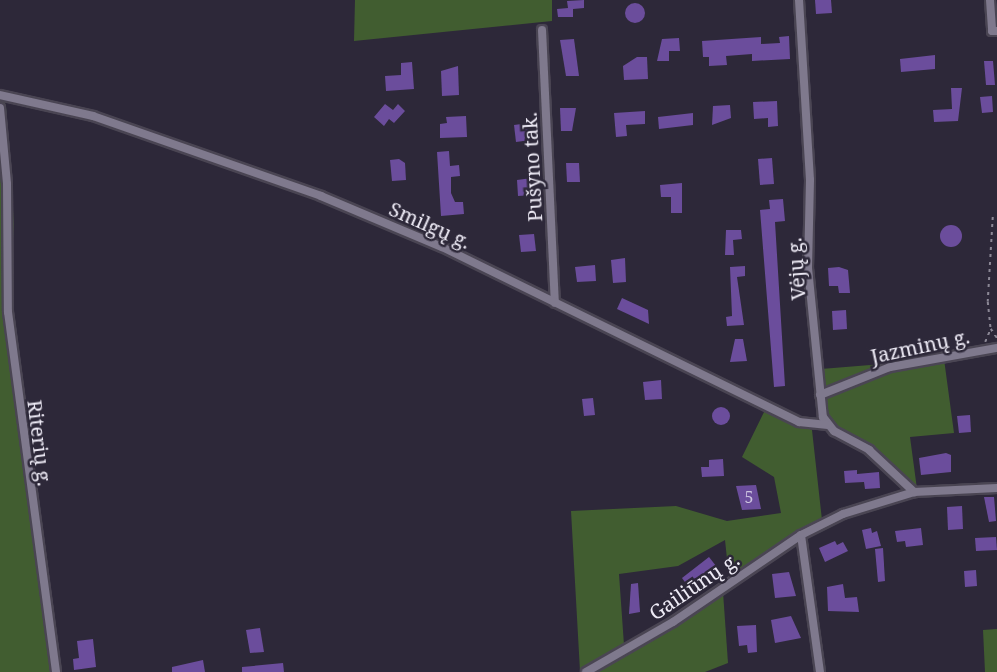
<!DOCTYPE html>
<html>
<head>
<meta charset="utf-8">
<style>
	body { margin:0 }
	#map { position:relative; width:997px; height:672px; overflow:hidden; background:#2d2839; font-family:"Noto Serif",serif }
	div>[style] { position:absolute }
	.green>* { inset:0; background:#415d30 }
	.building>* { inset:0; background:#6b4d9c }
	.round { border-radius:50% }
	.path>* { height:1.5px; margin-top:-0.75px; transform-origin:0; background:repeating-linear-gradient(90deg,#8b8795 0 3px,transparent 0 7.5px) }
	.roads { filter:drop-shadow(2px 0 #4a4553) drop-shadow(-2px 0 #4a4553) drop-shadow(0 2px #4a4553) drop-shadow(0 -2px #4a4553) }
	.street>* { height:8px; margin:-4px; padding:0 4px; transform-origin:4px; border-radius:4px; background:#7f798d }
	span { translate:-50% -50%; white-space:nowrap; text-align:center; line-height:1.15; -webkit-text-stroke:5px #2d2839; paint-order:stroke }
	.number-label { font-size:16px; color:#cdc4e0 }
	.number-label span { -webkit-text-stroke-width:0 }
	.street-label { font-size:20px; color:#eeebf6 }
</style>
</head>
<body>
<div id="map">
	<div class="green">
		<div style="clip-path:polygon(355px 0,552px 0,552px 21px,354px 41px)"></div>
		<div style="clip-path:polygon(0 90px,6px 106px,14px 225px,10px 286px,52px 672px,0 672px)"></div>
		<div style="clip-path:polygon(944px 359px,954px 433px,910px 437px,917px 489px,913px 488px,875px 447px,830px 422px,824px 409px,821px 369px)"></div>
		<div style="clip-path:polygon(765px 410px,812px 430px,822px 520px,729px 578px,725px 540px,678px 566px,619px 574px,624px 645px,580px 671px,571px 511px,676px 506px,727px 521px,781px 513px,774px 477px,742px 457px)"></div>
		<div style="clip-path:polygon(723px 592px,728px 663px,705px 672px,593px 672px)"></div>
		<div style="clip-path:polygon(997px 629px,997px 672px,985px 672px,983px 630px)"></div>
	</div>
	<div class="building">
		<div style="clip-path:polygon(584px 0,584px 8px,573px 9px,573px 17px,558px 17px,557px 9px,568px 8px,567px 1px)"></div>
		<div style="clip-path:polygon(815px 0,831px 0,832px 13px,816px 14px)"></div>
		<div class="round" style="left:625px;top:3px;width:20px;height:20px"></div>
		<div style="clip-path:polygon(789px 36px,790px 59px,752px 61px,752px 54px,726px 56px,727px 65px,709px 66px,709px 57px,703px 57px,702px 41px,761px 37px,761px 44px,780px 43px,779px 37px)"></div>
		<div style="clip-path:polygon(679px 38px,680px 51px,669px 51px,669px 61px,657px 61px,662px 39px)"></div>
		<div style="clip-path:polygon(574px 39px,579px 76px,566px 76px,560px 40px)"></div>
		<div style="clip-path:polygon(935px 55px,935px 69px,901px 72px,900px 59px)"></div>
		<div style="clip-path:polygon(637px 57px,647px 57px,648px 79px,624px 80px,623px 66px)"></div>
		<div style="clip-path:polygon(984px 61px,993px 61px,995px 85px,986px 85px)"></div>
		<div style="clip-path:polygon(412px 62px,414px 89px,386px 91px,385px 76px,401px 75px,401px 63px)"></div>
		<div style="clip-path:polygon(458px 66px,459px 95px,442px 96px,441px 71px)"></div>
		<div style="clip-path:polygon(951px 88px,962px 88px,958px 121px,934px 122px,933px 110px,952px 109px)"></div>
		<div style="clip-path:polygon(992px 96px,993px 112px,982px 113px,980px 97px)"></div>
		<div style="clip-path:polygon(777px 101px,778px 126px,768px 127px,768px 118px,754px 119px,753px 102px)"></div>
		<div style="clip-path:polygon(385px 104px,393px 110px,398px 104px,405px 111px,394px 123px,389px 119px,384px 126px,374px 117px)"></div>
		<div style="clip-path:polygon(730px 105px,731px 118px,712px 125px,713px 106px)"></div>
		<div style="clip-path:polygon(560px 108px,576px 108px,572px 131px,561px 131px)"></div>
		<div style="clip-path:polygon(645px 111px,645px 124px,626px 125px,627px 136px,616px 137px,614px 113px)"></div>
		<div style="clip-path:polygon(693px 113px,693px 125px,659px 129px,658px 117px)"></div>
		<div style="clip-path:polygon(466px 116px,467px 137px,440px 138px,440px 124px,447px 123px,446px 117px)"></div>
		<div style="clip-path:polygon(529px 123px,531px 140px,516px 142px,514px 125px)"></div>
		<div style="clip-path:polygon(449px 151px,450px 166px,459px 165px,460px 176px,451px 177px,451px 193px,455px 202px,463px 202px,464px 214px,441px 216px,437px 152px)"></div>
		<div style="clip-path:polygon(772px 158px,774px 184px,760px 185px,758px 159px)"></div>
		<div style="clip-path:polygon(399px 159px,405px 163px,406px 180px,392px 181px,390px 160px)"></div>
		<div style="clip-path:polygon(566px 163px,579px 163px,580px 182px,567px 182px)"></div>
		<div style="clip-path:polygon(532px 178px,533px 195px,518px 196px,517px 180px)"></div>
		<div style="clip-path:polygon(682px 183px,682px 213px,671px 213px,671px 197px,661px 197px,660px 185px)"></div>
		<div style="clip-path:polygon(783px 199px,785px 221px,775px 222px,785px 386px,774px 387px,760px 210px,770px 209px,769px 200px)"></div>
		<div class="round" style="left:940px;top:225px;width:22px;height:22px"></div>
		<div style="clip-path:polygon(726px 230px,741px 230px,742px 239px,733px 240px,734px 255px,725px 255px)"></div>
		<div style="clip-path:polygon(534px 234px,536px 251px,521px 252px,519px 235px)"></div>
		<div style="clip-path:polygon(625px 258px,626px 282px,613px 283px,611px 260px)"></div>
		<div style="clip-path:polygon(595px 265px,596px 281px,577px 282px,575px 267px)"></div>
		<div style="clip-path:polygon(745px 266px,745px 276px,737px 277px,744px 325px,727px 326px,726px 317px,732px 316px,730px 267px)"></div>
		<div style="clip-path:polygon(839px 267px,848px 270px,850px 293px,839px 293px,838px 286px,829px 286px,828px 268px)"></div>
		<div style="clip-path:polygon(622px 298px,648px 310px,649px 324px,617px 309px)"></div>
		<div style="clip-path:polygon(846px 310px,847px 329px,833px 330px,832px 311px)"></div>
		<div style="clip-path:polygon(735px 339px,743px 339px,747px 361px,730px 362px)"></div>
		<div style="clip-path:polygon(661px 380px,662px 399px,645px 400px,643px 382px)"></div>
		<div style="clip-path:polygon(593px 398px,595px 415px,584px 416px,582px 399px)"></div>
		<div class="round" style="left:712px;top:407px;width:18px;height:18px"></div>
		<div style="clip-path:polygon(970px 415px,971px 432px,959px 433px,957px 416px)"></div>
		<div style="clip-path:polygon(946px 453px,951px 455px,951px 472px,921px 475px,919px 458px)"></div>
		<div style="clip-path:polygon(723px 459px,724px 476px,702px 477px,701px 467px,709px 467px,709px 460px)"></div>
		<div style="clip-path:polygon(857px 470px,857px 474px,879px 472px,880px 488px,865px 489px,864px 482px,845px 483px,844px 471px)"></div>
		<div style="clip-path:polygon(756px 485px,761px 509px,742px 510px,736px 486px)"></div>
		<div style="clip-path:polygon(984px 497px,994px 497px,996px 521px,989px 522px)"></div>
		<div style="clip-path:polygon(962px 506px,963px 529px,948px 530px,947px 507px)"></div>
		<div style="clip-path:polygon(871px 528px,872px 533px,877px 531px,881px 546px,866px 549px,862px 530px)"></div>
		<div style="clip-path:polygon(921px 528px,923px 545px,906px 547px,905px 541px,897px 542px,895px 531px)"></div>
		<div style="clip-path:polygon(996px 537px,997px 550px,976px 551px,975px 538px)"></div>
		<div style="clip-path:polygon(835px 541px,837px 545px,843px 542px,848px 551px,825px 562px,819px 548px)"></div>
		<div style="clip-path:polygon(883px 548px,885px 581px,878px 582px,875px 549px)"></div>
		<div style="clip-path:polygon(709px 557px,720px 571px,692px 592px,682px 578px)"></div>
		<div style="clip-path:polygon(976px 570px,977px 586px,965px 587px,964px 571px)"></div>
		<div style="clip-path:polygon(789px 572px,796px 596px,775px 598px,772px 574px)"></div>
		<div style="clip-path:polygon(638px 583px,640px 612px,629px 614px,631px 584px)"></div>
		<div style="clip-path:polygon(843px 584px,845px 598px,857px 597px,859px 612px,828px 611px,827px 587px)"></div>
		<div style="clip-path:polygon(791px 616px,801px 638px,775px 643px,771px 620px)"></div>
		<div style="clip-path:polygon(756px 625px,757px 652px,748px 653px,747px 645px,739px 646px,737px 626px)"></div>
		<div style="clip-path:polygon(260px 628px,264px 652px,250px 653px,246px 630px)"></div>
		<div style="clip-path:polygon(93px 639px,96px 667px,74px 670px,73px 659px,79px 658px,77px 641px)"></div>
		<div style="clip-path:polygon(203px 660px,205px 672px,172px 672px,172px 667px)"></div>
		<div style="clip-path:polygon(283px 663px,284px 672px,242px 672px,242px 667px)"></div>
	</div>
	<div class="path">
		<div style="left:993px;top:217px;width:85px;rotate:93.4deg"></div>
		<div style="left:988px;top:302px;width:27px;rotate:84deg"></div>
		<div style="left:991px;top:329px;width:11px;rotate:56deg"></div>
		<div style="left:985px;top:342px;width:13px;rotate:-67deg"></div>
	</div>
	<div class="roads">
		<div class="street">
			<div style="left:799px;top:0;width:180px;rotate:86.5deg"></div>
			<div style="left:810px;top:180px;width:88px;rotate:91.3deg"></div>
			<div style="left:808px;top:268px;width:150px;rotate:84.3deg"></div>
			<div style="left:823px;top:417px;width:18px;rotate:52deg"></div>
			<div style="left:834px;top:431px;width:40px;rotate:28deg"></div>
			<div style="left:869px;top:450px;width:62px;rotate:43deg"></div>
			<div style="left:990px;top:0;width:31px;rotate:86deg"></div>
			<div style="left:992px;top:31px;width:5px"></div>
			<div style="left:542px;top:30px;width:273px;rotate:87.3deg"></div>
			<div style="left:0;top:95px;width:95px;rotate:12.7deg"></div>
			<div style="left:93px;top:116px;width:242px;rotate:19.3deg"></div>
			<div style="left:321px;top:196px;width:131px;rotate:22.9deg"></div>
			<div style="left:442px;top:247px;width:398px;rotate:26.1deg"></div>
			<div style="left:799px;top:422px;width:29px;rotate:6deg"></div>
			<div style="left:0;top:108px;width:76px;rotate:84.7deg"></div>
			<div style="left:7px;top:184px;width:128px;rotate:89.6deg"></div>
			<div style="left:8px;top:312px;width:363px;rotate:82.4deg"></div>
			<div style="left:820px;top:395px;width:75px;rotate:-21.8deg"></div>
			<div style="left:890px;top:367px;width:109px;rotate:-10.1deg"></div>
			<div style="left:801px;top:535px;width:138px;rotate:82.1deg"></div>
			<div style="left:586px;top:672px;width:100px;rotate:-29.9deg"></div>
			<div style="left:673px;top:622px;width:155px;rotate:-34.2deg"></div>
			<div style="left:801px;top:535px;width:47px;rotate:-26.6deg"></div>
			<div style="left:843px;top:514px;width:74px;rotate:-17.2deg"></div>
			<div style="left:914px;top:492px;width:83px;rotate:-2.8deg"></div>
		</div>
	</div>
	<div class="number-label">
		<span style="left:749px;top:497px">5</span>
	</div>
	<div class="street-label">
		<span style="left:532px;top:167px;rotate:-93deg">Pušyno tak.</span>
		<span style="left:430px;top:225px;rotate:24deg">Smilgų g.</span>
		<span style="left:796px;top:269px;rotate:-94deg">Vėjų g.</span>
		<span style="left:920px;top:346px;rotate:-12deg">Jazminų g.</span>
		<span style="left:40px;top:443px;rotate:83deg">Riterių g.</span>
		<span style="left:694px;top:586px;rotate:-34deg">Gailiūnų g.</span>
	</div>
</div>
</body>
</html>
